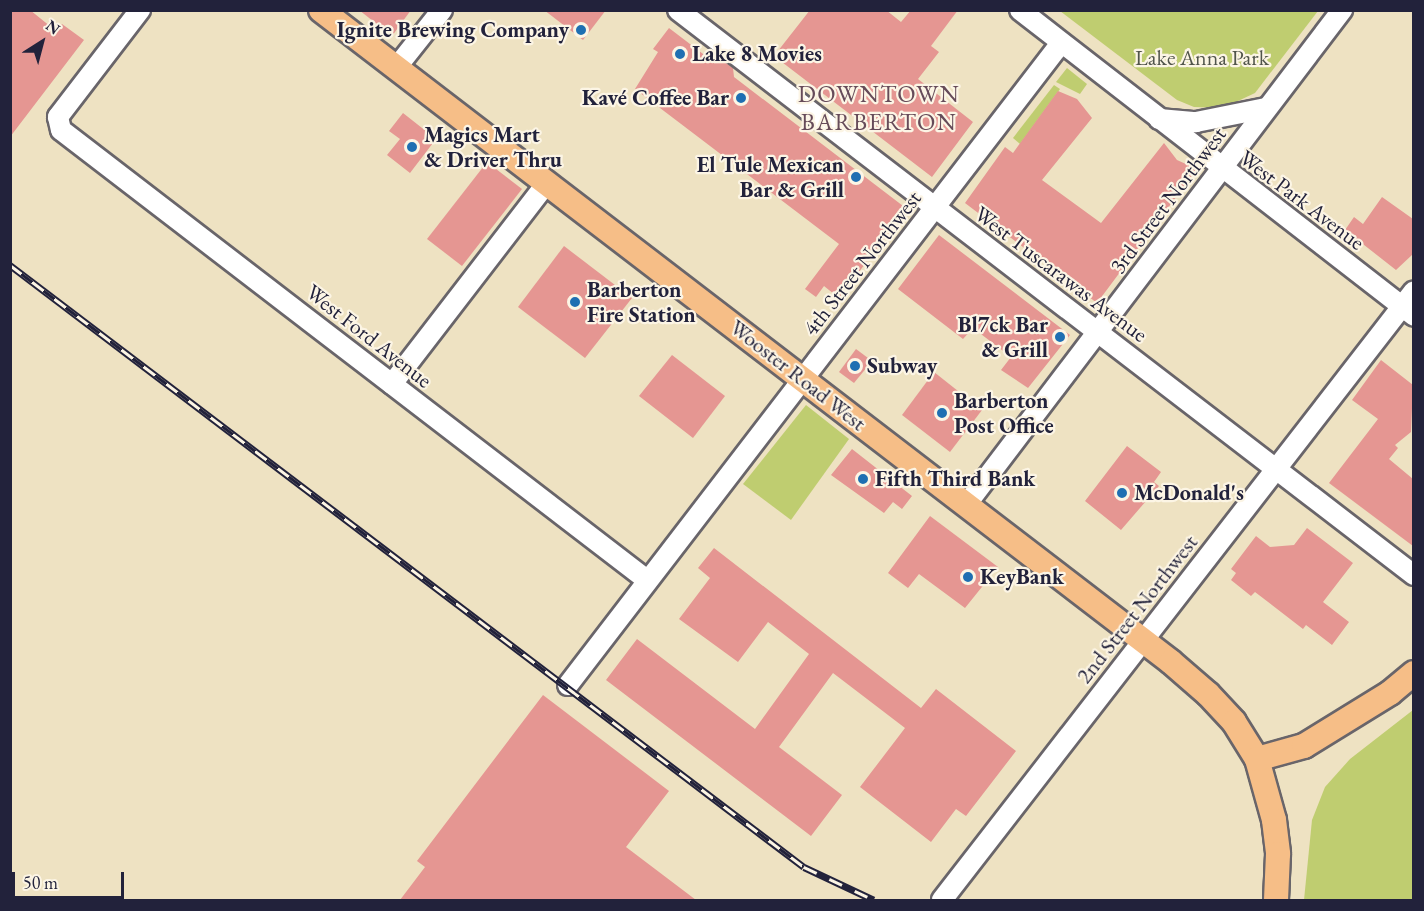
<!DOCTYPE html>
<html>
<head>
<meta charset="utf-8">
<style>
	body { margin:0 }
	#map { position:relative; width:1424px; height:911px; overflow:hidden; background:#eee2c2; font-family:"EB Garamond",serif }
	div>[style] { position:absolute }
	.green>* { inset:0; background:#bfcd70 }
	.building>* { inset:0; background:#e59692 }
	.roads { filter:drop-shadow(2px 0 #69656a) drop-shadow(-2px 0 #69656a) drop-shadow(0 2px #69656a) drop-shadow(0 -2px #69656a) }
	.minor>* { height:20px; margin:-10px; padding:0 10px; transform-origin:10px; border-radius:10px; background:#fff }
	.major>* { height:24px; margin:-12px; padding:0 12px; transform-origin:12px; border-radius:12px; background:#f6be87 }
	.rail>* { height:7px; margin-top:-3.5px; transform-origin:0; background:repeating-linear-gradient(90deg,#fcf5e5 0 14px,#22223b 0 28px); box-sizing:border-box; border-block:2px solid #22223b }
	.dots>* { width:16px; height:16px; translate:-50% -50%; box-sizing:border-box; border:3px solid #fcf5e5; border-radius:50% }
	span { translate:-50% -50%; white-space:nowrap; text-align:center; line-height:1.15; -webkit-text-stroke:4.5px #fcf5e5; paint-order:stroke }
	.poi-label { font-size:22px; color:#22223b; font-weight:700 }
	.right { translate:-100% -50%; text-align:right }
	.left { translate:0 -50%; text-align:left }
	.park-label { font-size:22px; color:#51554b }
	.street-label { font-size:22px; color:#22223b }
	.neighbourhood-label { font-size:24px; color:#664b59; letter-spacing:1.5px }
	.frame { position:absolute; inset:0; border:12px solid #22223b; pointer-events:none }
	.north { position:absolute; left:12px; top:12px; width:60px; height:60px; -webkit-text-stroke:4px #fcf5e5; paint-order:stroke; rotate:36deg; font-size:16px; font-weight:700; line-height:24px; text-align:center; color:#22223b }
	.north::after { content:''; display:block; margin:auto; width:21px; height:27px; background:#22223b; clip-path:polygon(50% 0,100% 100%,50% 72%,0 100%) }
	.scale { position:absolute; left:12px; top:872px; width:112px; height:27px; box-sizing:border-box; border:3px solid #22223b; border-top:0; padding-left:8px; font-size:18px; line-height:21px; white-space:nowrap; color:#22223b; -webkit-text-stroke:4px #fcf5e5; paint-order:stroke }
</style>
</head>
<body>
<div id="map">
	<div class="green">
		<div style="clip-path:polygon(1060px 11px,1318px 11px,1255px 93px,1223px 108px,1194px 107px,1177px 100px)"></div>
		<div style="clip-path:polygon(1067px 68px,1087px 84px,1080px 94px,1056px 82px)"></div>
		<div style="clip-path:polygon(1054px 85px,1060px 89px,1020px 144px,1013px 138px)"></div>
		<div style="clip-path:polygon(806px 405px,849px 439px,791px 520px,743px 484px)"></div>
		<div style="clip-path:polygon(1413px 710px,1413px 900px,1304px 900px,1312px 820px,1325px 787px,1350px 759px)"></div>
	</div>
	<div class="building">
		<div style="clip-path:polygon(10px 10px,30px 10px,56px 31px,62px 24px,84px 40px,10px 137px)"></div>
		<div style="clip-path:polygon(359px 10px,411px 10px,392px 36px)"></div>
		<div style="clip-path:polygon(544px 10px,606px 10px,583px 40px)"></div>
		<div style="clip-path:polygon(810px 10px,886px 10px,901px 22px,911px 10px,958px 10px,931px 46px,939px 52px,918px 79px,973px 122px,932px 177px,774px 56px)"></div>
		<div style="clip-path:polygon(669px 28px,707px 57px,718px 57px,733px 68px,734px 77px,907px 209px,839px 298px,824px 286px,816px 297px,805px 289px,839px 244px,635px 89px,658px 52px,653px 49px)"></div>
		<div style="clip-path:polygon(1058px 91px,1077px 99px,1092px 118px,1042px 180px,1101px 223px,1164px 143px,1177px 160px,1197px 169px,1097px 303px,965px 203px,1005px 147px,1013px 153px)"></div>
		<div style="clip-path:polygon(403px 113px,436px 139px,410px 173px,387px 155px,400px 139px,389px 131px)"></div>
		<div style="clip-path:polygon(487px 162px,522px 189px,462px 266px,427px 239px)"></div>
		<div style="clip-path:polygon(1382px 197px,1413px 219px,1413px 254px,1396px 270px,1345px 230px,1354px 217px,1363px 224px)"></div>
		<div style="clip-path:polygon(939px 235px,1070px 335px,1028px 388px,1001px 370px,1011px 357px,973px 328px,963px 339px,898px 289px)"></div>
		<div style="clip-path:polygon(564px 246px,632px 298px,585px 358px,518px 307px)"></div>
		<div style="clip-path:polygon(856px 349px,872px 361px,854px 383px,839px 372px)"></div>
		<div style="clip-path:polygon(672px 355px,725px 396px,693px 438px,639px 396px)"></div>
		<div style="clip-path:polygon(1381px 360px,1413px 385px,1411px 432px,1395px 445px,1398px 448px,1389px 459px,1413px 479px,1413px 546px,1329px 483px,1378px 419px,1352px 400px)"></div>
		<div style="clip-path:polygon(934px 372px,982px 410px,950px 452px,902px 415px)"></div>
		<div style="clip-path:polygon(1127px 446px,1161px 472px,1154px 482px,1159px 486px,1121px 530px,1085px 501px)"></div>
		<div style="clip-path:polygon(852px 449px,912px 496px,902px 509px,893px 502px,884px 513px,831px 475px)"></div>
		<div style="clip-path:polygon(930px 516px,998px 567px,965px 608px,919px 574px,908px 588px,888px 573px)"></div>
		<div style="clip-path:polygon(1307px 528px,1353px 563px,1323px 602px,1349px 622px,1332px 645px,1306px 625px,1303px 629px,1255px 592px,1251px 596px,1231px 580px,1236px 573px,1231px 569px,1256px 536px,1270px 547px,1294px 545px)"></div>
		<div style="clip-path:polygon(714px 548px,921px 708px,936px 689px,1016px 751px,966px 816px,956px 809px,931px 842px,860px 787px,905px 728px,833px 673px,779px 747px,842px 795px,811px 836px,606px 680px,637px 639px,755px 729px,809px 654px,768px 622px,738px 662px,679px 619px,710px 578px,698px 568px)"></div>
		<div style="clip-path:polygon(543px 695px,669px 791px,626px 847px,696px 900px,400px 900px,425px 867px,417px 861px)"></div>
	</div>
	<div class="roads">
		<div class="minor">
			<div style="left:140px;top:10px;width:135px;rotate:127.5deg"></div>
			<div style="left:58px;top:117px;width:13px;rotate:77deg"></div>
			<div style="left:61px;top:130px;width:739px;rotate:37.52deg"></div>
			<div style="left:678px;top:10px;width:928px;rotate:37.51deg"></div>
			<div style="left:1020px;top:10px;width:499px;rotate:37.8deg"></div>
			<div style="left:396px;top:68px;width:74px;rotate:-51.6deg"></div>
			<div style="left:1159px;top:119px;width:37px;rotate:5deg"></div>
			<div style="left:1196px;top:122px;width:71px;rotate:-11.3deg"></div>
			<div style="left:392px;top:384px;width:254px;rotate:-52.4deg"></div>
			<div style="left:966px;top:505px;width:622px;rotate:-52.78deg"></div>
			<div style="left:568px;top:685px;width:809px;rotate:-52.48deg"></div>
			<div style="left:942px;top:900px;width:770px;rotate:-52.22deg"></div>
		</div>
		<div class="major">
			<div style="left:321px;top:10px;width:1071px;rotate:37.49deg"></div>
			<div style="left:1171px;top:662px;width:49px;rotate:40.9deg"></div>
			<div style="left:1208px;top:694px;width:38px;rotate:47deg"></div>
			<div style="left:1234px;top:722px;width:44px;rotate:58.1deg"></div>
			<div style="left:1257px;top:759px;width:63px;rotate:74.4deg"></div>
			<div style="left:1274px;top:820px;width:34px;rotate:83deg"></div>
			<div style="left:1278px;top:854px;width:46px;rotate:92.5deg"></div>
			<div style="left:1257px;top:759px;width:49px;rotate:-15.5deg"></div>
			<div style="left:1304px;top:746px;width:101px;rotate:-31.6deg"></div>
			<div style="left:1390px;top:693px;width:31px;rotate:-40deg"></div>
		</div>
	</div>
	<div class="rail">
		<div style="left:10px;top:265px;width:996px;rotate:37.17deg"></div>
		<div style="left:804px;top:867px;width:77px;rotate:25.2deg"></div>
	</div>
	<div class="dots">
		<div style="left:581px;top:30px;background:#1f6fb2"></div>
		<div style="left:680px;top:54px;background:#1f6fb2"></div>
		<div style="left:741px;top:98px;background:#1f6fb2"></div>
		<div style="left:412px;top:147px;background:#1f6fb2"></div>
		<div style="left:856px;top:177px;background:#1f6fb2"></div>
		<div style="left:575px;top:302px;background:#1f6fb2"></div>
		<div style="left:1060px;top:337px;background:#1f6fb2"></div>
		<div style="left:855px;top:366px;background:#1f6fb2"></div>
		<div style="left:942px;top:413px;background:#1f6fb2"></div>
		<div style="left:863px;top:479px;background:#1f6fb2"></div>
		<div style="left:1122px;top:493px;background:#1f6fb2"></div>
		<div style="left:968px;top:577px;background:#1f6fb2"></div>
	</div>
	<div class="poi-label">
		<span class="right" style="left:569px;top:30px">Ignite Brewing Company</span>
		<span class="left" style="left:692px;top:54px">Lake 8 Movies</span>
		<span class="right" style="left:729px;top:98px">Kavé Coffee Bar</span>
		<span class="left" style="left:424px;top:147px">Magics Mart<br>&amp; Driver Thru</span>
		<span class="right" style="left:844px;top:177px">El Tule Mexican<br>Bar &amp; Grill</span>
		<span class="left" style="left:587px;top:302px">Barberton<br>Fire Station</span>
		<span class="right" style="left:1048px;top:337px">Bl7ck Bar<br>&amp; Grill</span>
		<span class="left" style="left:867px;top:366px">Subway</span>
		<span class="left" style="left:954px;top:413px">Barberton<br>Post Office</span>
		<span class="left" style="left:875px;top:479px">Fifth Third Bank</span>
		<span class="left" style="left:1134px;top:493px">McDonald's</span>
		<span class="left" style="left:980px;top:577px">KeyBank</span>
	</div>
	<div class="park-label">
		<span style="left:1202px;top:58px">Lake Anna Park</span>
	</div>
	<div class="street-label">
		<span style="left:1168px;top:200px;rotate:-53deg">3rd Street Northwest</span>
		<span style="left:1302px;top:200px;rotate:37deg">West Park Avenue</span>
		<span style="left:862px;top:263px;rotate:-52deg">4th Street Northwest</span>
		<span style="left:1061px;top:274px;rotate:37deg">West Tuscarawas Avenue</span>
		<span style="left:369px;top:336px;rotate:38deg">West Ford Avenue</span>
		<span style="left:798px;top:375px;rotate:38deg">Wooster Road West</span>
		<span style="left:1137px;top:609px;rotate:-52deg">2nd Street Northwest</span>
	</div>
	<div class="neighbourhood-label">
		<span style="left:879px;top:108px">DOWNTOWN<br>BARBERTON</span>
	</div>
	<div class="frame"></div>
	<div class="north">N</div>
	<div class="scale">50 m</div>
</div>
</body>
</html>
